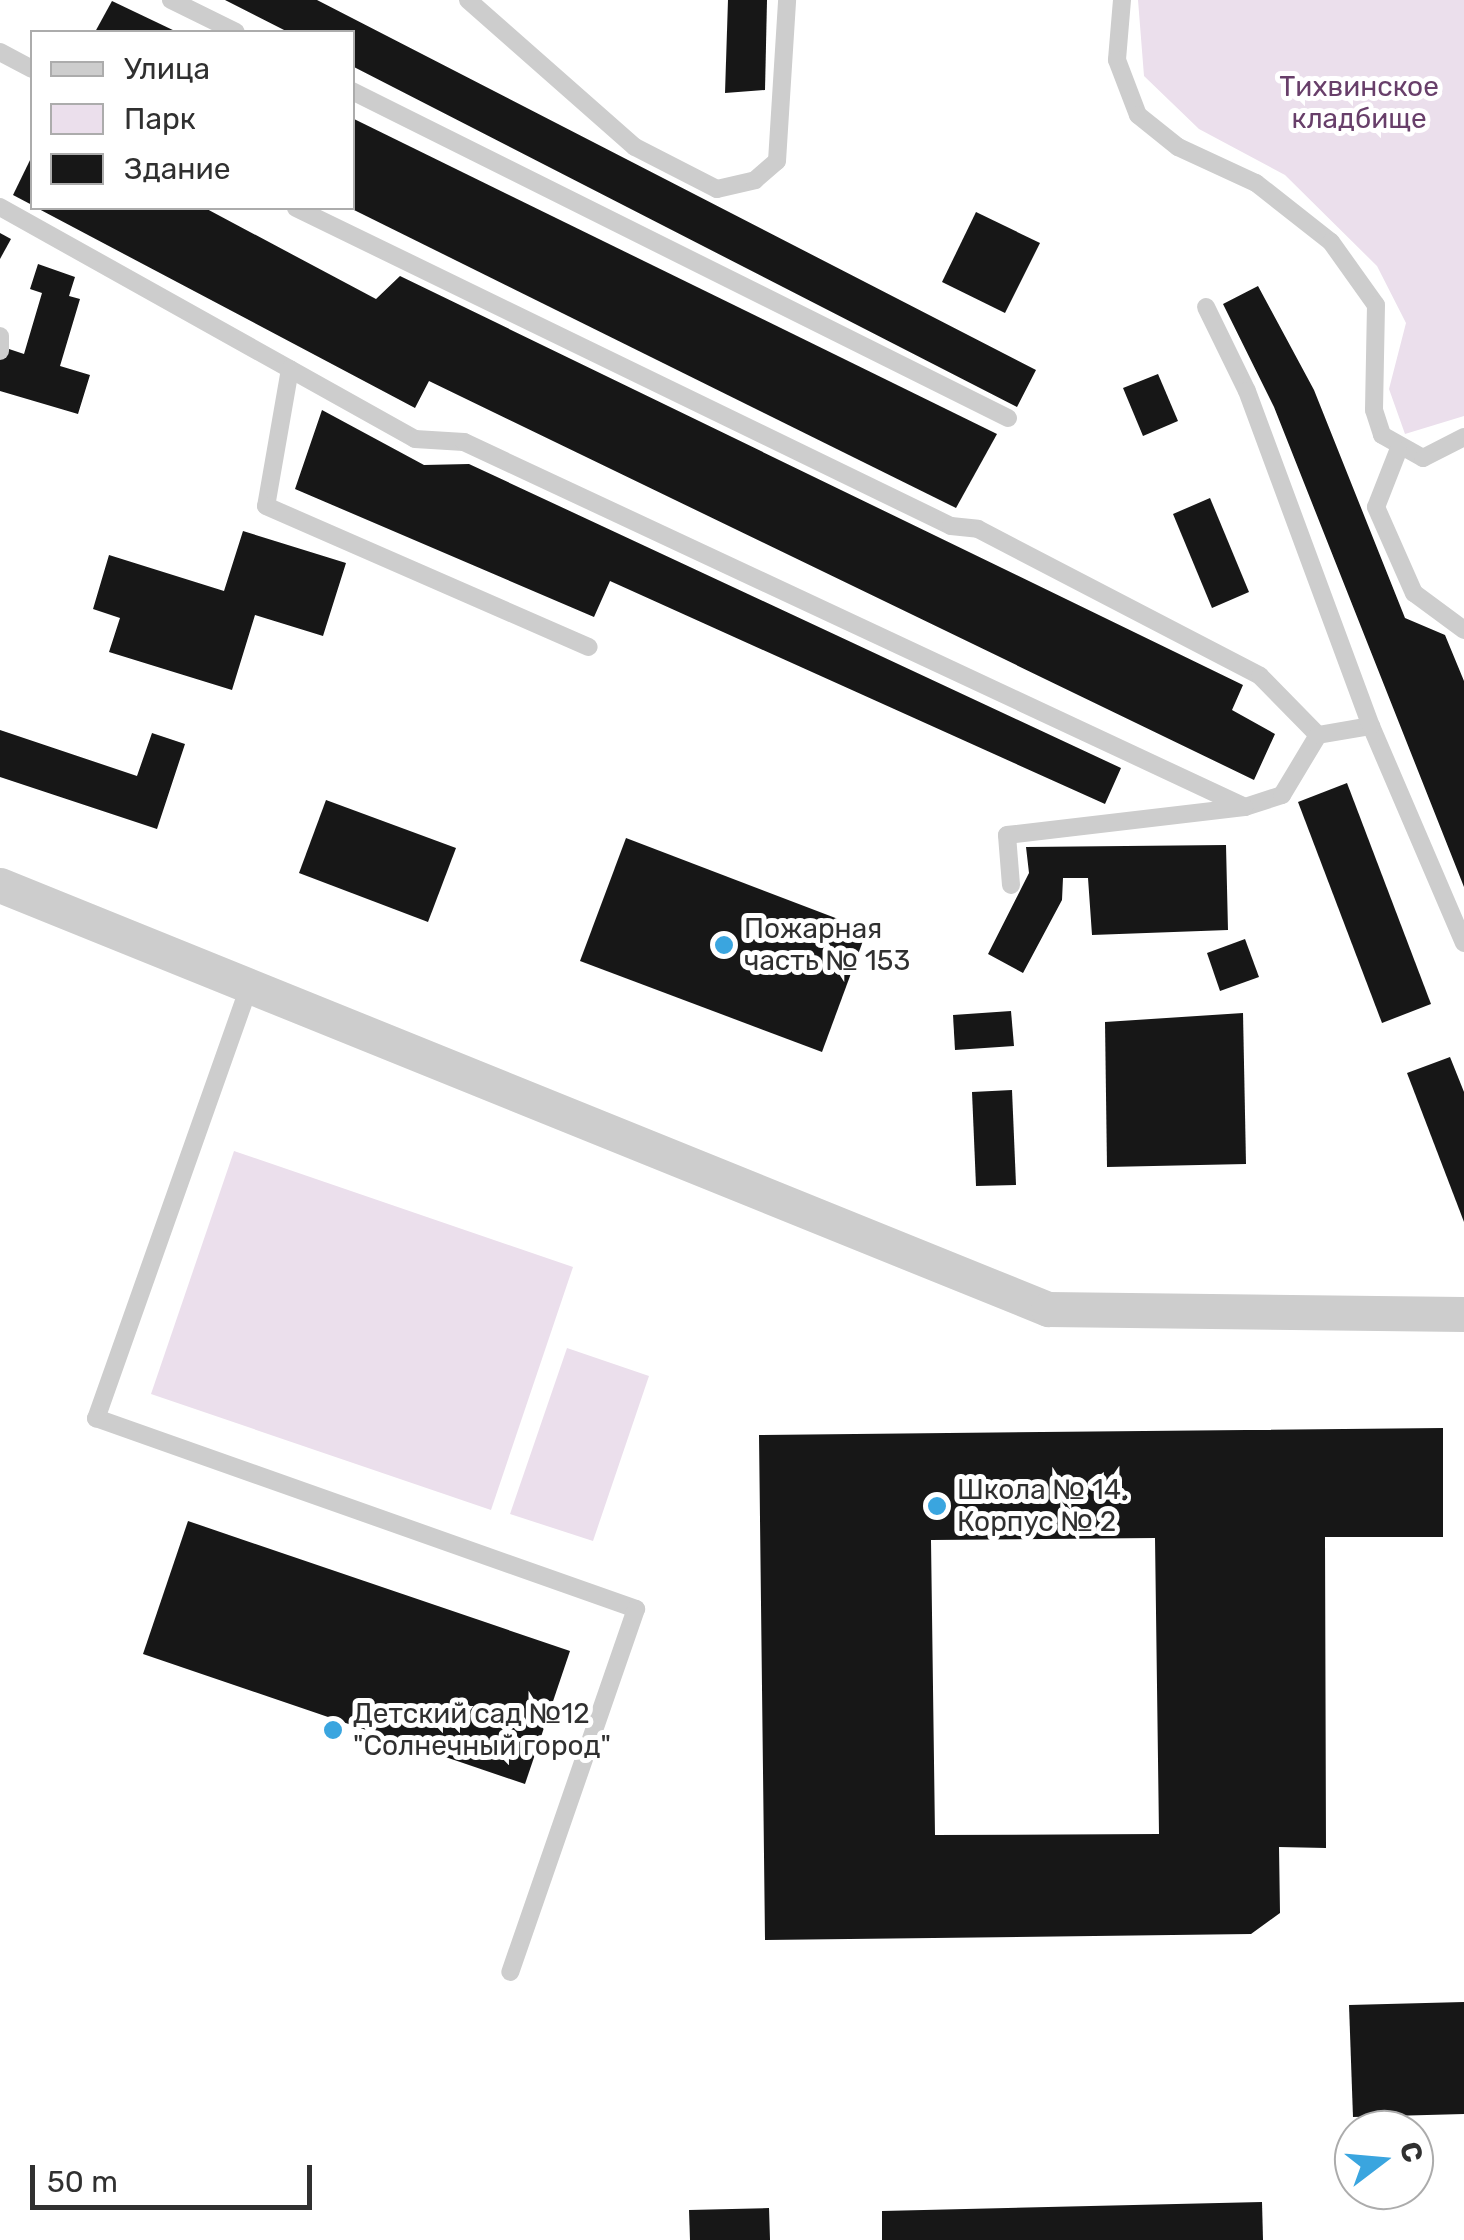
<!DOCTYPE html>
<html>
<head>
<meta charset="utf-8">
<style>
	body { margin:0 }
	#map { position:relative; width:1464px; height:2240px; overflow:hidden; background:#fff; font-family:Rubik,sans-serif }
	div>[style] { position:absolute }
	.green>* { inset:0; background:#ebdfec }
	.building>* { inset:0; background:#171717 }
	.service>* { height:18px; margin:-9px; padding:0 9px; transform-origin:9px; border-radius:9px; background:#cdcdcd }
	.minor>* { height:35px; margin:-17.5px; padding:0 17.5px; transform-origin:17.5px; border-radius:17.5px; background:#cdcdcd }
	.dots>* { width:28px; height:28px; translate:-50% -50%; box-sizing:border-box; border:5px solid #fff; border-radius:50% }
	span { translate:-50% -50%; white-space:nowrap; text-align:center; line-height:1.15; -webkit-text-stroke:10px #fff; paint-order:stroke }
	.park-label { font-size:28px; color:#683f6a }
	.poi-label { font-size:28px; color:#303030 }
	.left { translate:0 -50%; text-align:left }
	.legend { position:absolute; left:30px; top:30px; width:325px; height:180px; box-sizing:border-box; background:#fff; border:2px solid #acacac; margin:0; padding:12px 18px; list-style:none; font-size:30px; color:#303030 }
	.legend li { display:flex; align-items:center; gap:20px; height:50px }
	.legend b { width:50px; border:2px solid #acacac }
	.north { position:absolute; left:1334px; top:2110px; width:100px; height:100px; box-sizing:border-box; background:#fff; border:2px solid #acacac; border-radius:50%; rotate:74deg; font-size:28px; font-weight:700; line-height:40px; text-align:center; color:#303030 }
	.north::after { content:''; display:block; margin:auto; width:35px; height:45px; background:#3aa5df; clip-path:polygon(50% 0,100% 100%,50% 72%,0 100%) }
	.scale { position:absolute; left:30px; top:2165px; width:282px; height:45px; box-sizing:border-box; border:5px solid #303030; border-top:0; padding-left:12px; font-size:30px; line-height:35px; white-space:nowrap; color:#303030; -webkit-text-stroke:8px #fff; paint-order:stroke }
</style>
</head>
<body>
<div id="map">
	<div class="green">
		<div style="clip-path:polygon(1138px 0,1464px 0,1464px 416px,1405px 434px,1389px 389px,1406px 323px,1377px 266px,1285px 175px,1199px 129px,1144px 76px)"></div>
		<div style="clip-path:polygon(234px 1151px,573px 1267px,491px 1510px,151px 1394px)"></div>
		<div style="clip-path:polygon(567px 1348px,649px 1376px,593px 1541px,510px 1514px)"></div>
	</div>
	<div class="building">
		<div style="clip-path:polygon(225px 0,317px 0,1036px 370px,1017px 407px,352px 66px,352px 32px,288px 32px)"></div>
		<div style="clip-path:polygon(728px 0,767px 0,765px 90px,725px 93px)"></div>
		<div style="clip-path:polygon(112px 1px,177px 32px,95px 32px)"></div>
		<div style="clip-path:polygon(352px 118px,997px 434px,956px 508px,352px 209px)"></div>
		<div style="clip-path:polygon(32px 156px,32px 205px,13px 195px)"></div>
		<div style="clip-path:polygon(37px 208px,205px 208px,376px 299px,400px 276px,1243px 685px,1232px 710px,1275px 734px,1254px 780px,429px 381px,415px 408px)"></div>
		<div style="clip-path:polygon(976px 212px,1040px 243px,1005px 313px,942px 282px)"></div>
		<div style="clip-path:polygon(0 233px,11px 239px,0 259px)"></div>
		<div style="clip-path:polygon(38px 264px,75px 277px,69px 296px,80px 299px,60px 366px,90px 375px,78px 414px,0 391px,0 346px,24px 354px,42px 293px,30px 289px)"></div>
		<div style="clip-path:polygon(1258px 286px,1314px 390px,1405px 618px,1445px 635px,1464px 681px,1464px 887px,1274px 407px,1223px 304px)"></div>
		<div style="clip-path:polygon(1158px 374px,1178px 421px,1143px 436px,1123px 388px)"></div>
		<div style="clip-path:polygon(322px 410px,424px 465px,469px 464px,1121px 768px,1105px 804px,610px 581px,594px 617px,295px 489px)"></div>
		<div style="clip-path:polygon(1210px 498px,1249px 592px,1212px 608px,1173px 514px)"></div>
		<div style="clip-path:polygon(243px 531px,346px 563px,323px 636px,255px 615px,232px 690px,109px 652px,120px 618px,93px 609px,109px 555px,224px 591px)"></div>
		<div style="clip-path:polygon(0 730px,137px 776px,152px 733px,185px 744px,157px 829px,0 777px)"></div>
		<div style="clip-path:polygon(1347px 783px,1431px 1004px,1382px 1023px,1298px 802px)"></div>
		<div style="clip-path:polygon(326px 800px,456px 848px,428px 922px,299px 873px)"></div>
		<div style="clip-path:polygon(626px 838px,867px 930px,822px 1052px,580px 961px)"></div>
		<div style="clip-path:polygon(1226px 845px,1228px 930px,1092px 935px,1088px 878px,1063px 878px,1062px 900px,1023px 973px,988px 954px,1029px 873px,1026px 847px)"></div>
		<div style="clip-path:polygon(1245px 939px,1259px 977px,1220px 991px,1207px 953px)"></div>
		<div style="clip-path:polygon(1011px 1011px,1014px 1046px,955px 1050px,953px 1015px)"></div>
		<div style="clip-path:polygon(1243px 1013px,1246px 1164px,1107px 1167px,1105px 1022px)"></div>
		<div style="clip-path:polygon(1450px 1057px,1464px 1092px,1464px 1222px,1407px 1073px)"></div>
		<div style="clip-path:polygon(1012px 1090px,1016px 1185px,976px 1186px,972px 1092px)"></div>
		<div style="clip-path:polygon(evenodd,1443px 1428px,1443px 1537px,1325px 1537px,1326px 1848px,1279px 1847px,1280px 1913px,1251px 1934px,765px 1940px,759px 1435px,1443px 1428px,1155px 1538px,1159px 1834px,935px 1835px,931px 1540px,1155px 1538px)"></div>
		<div style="clip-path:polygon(188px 1521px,570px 1651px,525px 1784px,143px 1654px)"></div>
		<div style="clip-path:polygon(1464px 2002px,1464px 2114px,1353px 2117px,1349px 2005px)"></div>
		<div style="clip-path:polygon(1262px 2202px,1263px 2240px,882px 2240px,882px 2211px)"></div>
		<div style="clip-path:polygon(769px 2208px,770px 2240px,690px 2240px,689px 2210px)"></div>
	</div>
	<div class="service">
		<div style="left:171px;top:0;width:72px;rotate:26.2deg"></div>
		<div style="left:468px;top:0;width:222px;rotate:41.4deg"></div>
		<div style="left:635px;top:147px;width:92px;rotate:27.1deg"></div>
		<div style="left:717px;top:189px;width:39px;rotate:-13deg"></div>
		<div style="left:755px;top:180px;width:29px;rotate:-41deg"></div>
		<div style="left:777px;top:161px;width:161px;rotate:-86.4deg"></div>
		<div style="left:1122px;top:0;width:60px;rotate:94.8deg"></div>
		<div style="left:1117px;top:60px;width:59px;rotate:69.1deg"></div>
		<div style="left:1138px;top:115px;width:51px;rotate:38.7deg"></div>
		<div style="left:1178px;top:147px;width:86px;rotate:24.8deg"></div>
		<div style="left:1256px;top:183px;width:95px;rotate:38.2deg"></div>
		<div style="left:1331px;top:242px;width:77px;rotate:54.5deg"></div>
		<div style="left:1376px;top:305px;width:105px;rotate:91.1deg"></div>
		<div style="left:1374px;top:410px;width:26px;rotate:72deg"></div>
		<div style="left:1382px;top:435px;width:47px;rotate:29.3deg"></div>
		<div style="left:1423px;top:458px;width:46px;rotate:-27.1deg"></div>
		<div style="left:0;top:52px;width:36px;rotate:28deg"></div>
		<div style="left:352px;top:91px;width:733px;rotate:26.5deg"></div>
		<div style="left:0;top:207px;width:475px;rotate:29.2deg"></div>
		<div style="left:415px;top:439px;width:49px;rotate:3.5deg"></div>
		<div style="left:464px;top:442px;width:862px;rotate:25.05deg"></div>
		<div style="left:1245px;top:807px;width:39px;rotate:-18deg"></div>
		<div style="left:1282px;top:795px;width:70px;rotate:-59deg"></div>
		<div style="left:296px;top:208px;width:728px;rotate:25.9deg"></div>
		<div style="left:951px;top:526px;width:27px;rotate:6deg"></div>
		<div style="left:978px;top:529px;width:318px;rotate:27.5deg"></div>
		<div style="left:1260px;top:676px;width:83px;rotate:45.5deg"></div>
		<div style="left:1318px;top:735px;width:54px;rotate:-9.6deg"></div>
		<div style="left:1371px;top:726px;width:236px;rotate:66.8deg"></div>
		<div style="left:1206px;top:307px;width:93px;rotate:64deg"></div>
		<div style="left:1247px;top:391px;width:357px;rotate:69.7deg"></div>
		<div style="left:0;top:336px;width:15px;rotate:90deg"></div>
		<div style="left:290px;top:369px;width:139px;rotate:99.9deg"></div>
		<div style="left:266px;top:506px;width:352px;rotate:23.6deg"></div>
		<div style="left:1398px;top:451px;width:60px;rotate:111.4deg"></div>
		<div style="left:1376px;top:507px;width:94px;rotate:66.2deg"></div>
		<div style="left:1414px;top:593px;width:62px;rotate:36.5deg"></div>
		<div style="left:1011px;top:885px;width:50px;rotate:-94.6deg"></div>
		<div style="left:1007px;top:835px;width:239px;rotate:-6.7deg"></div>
		<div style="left:250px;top:984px;width:461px;rotate:109.5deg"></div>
		<div style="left:96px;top:1418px;width:573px;rotate:19.48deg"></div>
		<div style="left:636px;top:1609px;width:384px;rotate:109.1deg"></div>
	</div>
	<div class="minor">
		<div style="left:0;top:885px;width:1131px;rotate:22.03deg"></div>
		<div style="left:1048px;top:1309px;width:416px;rotate:0.7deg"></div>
	</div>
	<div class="dots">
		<div style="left:724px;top:945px;background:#3aa5df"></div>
		<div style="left:937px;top:1506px;background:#3aa5df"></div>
		<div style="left:333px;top:1730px;background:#3aa5df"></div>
	</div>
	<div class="park-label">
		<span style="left:1359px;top:103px">Тихвинское<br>кладбище</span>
	</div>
	<div class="poi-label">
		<span class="left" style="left:744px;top:945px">Пожарная<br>часть № 153</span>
		<span class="left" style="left:957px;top:1506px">Школа № 14.<br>Корпус № 2</span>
		<span class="left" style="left:353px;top:1730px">Детский сад №12<br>"Солнечный город"</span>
	</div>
	<ul class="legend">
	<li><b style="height:12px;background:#cdcdcd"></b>Улица</li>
	<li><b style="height:28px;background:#ebdfec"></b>Парк</li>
	<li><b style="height:28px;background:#171717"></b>Здание</li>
	</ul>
	<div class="north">С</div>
	<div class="scale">50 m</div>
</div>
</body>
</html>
